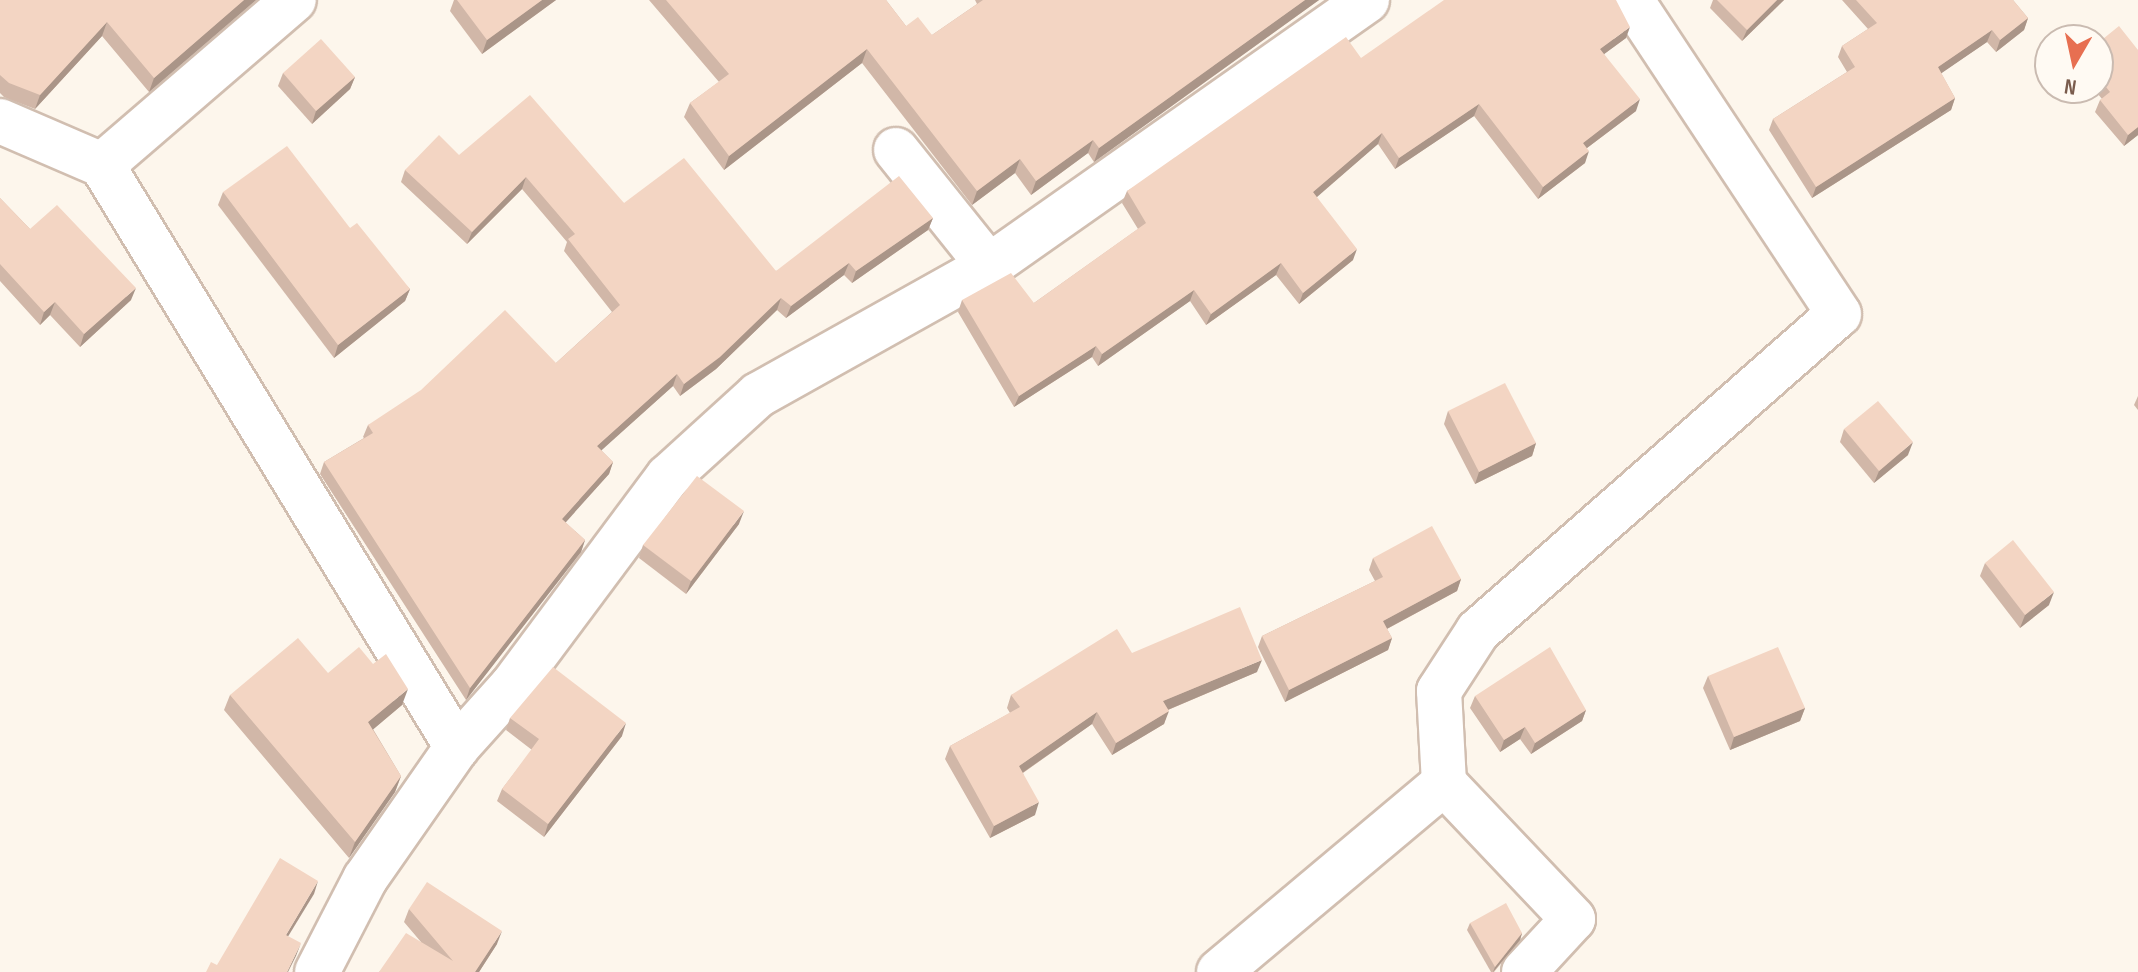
<!DOCTYPE html>
<html>
<head>
<meta charset="utf-8">
<style>
	body { margin:0 }
	#map { position:relative; width:2138px; height:972px; overflow:hidden; background:#fdf6ec; font-family:"Sofia Sans Condensed",sans-serif }
	div>[style] { position:absolute }
	.roads { filter:drop-shadow(2px 0 #d1beb0) drop-shadow(-2px 0 #d1beb0) drop-shadow(0 2px #d1beb0) drop-shadow(0 -2px #d1beb0) }
	.minor>* { height:44px; margin:-22px; padding:0 22px; transform-origin:22px; border-radius:22px; background:#fff }
	.wall>* { inset:0; background:#d1b7a8 }
	.shaded-wall>* { inset:0; background:#aa9588 }
	.building>* { inset:0; background:#f3d5c3 }
	span { translate:-50% -50%; white-space:nowrap; text-align:center; line-height:1.15; -webkit-text-stroke:8px #fffaf3; paint-order:stroke }
	.north { position:absolute; left:2034px; top:24px; width:80px; height:80px; box-sizing:border-box; background:#fffaf3; border:2px solid #cabbb1; border-radius:50%; rotate:189deg; font-size:22px; font-weight:700; line-height:32px; text-align:center; color:#7a5c4d }
	.north::after { content:''; display:block; margin:auto; width:28px; height:36px; background:#e76f51; clip-path:polygon(50% 0,100% 100%,50% 72%,0 100%) }
</style>
</head>
<body>
<div id="map">
	<div class="roads">
		<div class="minor">
			<div style="left:0;top:121px;width:111px;rotate:23.3deg"></div>
			<div style="left:102px;top:165px;width:682px;rotate:58.62deg"></div>
			<div style="left:896px;top:150px;width:149px;rotate:51.3deg"></div>
			<div style="left:102px;top:165px;width:253px;rotate:-40.7deg"></div>
			<div style="left:317px;top:972px;width:105px;rotate:-62.7deg"></div>
			<div style="left:365px;top:879px;width:161px;rotate:-55.1deg"></div>
			<div style="left:457px;top:747px;width:82px;rotate:-48deg"></div>
			<div style="left:512px;top:686px;width:261px;rotate:-53.3deg"></div>
			<div style="left:668px;top:477px;width:122px;rotate:-42.3deg"></div>
			<div style="left:758px;top:395px;width:265px;rotate:-29.2deg"></div>
			<div style="left:989px;top:266px;width:462px;rotate:-35.1deg"></div>
			<div style="left:1219px;top:972px;width:294px;rotate:-40deg"></div>
			<div style="left:1524px;top:972px;width:72px;rotate:-47.2deg"></div>
			<div style="left:1573px;top:919px;width:187px;rotate:-133.5deg"></div>
			<div style="left:1444px;top:783px;width:92px;rotate:-93.1deg"></div>
			<div style="left:1439px;top:691px;width:72px;rotate:-57deg"></div>
			<div style="left:1478px;top:631px;width:480px;rotate:-41.3deg"></div>
			<div style="left:1839px;top:314px;width:377px;rotate:-123.5deg"></div>
		</div>
	</div>
	<div class="wall">
		<div style="clip-path:polygon(0 0,256px 0,149px 92px,102px 36px,35px 109px,4px 97px,0 93px)"></div>
		<div style="clip-path:polygon(454px 0,556px 0,482px 54px,450px 11px)"></div>
		<div style="clip-path:polygon(649px 0,886px 0,906px 26px,932px 35px,977px 4px,975px 0,1319px 0,1094px 162px,1088px 153px,1031px 195px,1015px 173px,972px 205px,862px 63px,724px 170px,684px 117px,690px 103px,719px 82px)"></div>
		<div style="clip-path:polygon(1713px 0,1784px 0,1742px 41px,1710px 8px)"></div>
		<div style="clip-path:polygon(1842px 0,2013px 0,2028px 18px,2024px 30px,1996px 52px,1987px 42px,1941px 73px,1955px 98px,1951px 110px,1812px 198px,1769px 130px,1773px 119px,1847px 72px,1838px 57px,1842px 46px,1868px 29px)"></div>
		<div style="clip-path:polygon(1626px 38px,1604px 54px,1636px 111px,1587px 148px,1585px 163px,1538px 199px,1474px 116px,1395px 169px,1378px 144px,1316px 197px,1353px 260px,1299px 304px,1276px 275px,1206px 325px,1190px 301px,1098px 366px,1092px 357px,1014px 407px,958px 312px,962px 300px,1034px 303px,1138px 229px,1122px 203px,1127px 191px,1361px 58px)"></div>
		<div style="clip-path:polygon(2098px 43px,2138px 50px,2138px 135px,2124px 146px,2095px 112px,2100px 100px,2102px 99px,2093px 88px,2098px 88px)"></div>
		<div style="clip-path:polygon(283px 73px,355px 77px,350px 89px,312px 124px,278px 86px)"></div>
		<div style="clip-path:polygon(459px 155px,624px 203px,776px 271px,933px 218px,928px 230px,852px 283px,844px 275px,786px 318px,777px 310px,716px 369px,680px 396px,673px 386px,601px 450px,613px 462px,609px 474px,565px 522px,585px 540px,581px 552px,466px 700px,320px 474px,324px 462px,364px 438px,363px 437px,368px 425px,556px 363px,612px 312px,564px 251px,567px 242px,522px 189px,467px 244px,401px 182px,405px 170px)"></div>
		<div style="clip-path:polygon(223px 192px,350px 228px,410px 289px,405px 301px,334px 358px,218px 205px)"></div>
		<div style="clip-path:polygon(0 198px,30px 229px,131px 300px,80px 347px,50px 315px,40px 325px,0 281px)"></div>
		<div style="clip-path:polygon(2138px 396px,2138px 410px,2134px 405px)"></div>
		<div style="clip-path:polygon(1448px 411px,1536px 443px,1532px 456px,1475px 484px,1444px 424px)"></div>
		<div style="clip-path:polygon(1844px 429px,1908px 455px,1874px 483px,1840px 442px)"></div>
		<div style="clip-path:polygon(739px 524px,686px 594px,639px 558px,643px 545px)"></div>
		<div style="clip-path:polygon(1373px 558px,1461px 579px,1457px 591px,1387px 629px,1392px 638px,1388px 650px,1285px 702px,1258px 647px,1262px 636px,1375px 581px,1369px 570px)"></div>
		<div style="clip-path:polygon(1985px 563px,2049px 605px,2020px 628px,1980px 576px)"></div>
		<div style="clip-path:polygon(1132px 653px,1257px 672px,1168px 710px,1164px 724px,1112px 755px,1092px 724px,1023px 773px,1035px 815px,990px 838px,945px 759px,950px 746px,1010px 713px,1007px 708px,1011px 695px)"></div>
		<div style="clip-path:polygon(328px 673px,402px 705px,373px 729px,401px 776px,395px 792px,349px 858px,224px 710px,230px 695px)"></div>
		<div style="clip-path:polygon(1708px 676px,1805px 708px,1800px 721px,1730px 750px,1703px 688px)"></div>
		<div style="clip-path:polygon(1475px 696px,1586px 710px,1582px 721px,1531px 754px,1520px 739px,1500px 752px,1470px 708px)"></div>
		<div style="clip-path:polygon(510px 718px,622px 736px,544px 837px,497px 801px,502px 789px,532px 750px,506px 730px)"></div>
		<div style="clip-path:polygon(409px 909px,497px 944px,479px 972px,379px 972px,421px 942px,404px 922px)"></div>
		<div style="clip-path:polygon(1470px 923px,1522px 933px,1520px 940px,1494px 972px,1491px 972px,1467px 930px)"></div>
	</div>
	<div class="shaded-wall">
		<div style="clip-path:polygon(244px 0,256px 0,149px 92px,154px 78px)"></div>
		<div style="clip-path:polygon(542px 0,556px 0,482px 54px,487px 40px)"></div>
		<div style="clip-path:polygon(1305px 0,1319px 0,1094px 162px,1099px 148px)"></div>
		<div style="clip-path:polygon(1777px 0,1784px 0,1742px 41px,1747px 30px)"></div>
		<div style="clip-path:polygon(2028px 18px,2024px 30px,1996px 52px,2000px 40px)"></div>
		<div style="clip-path:polygon(107px 22px,102px 36px,35px 109px,40px 95px)"></div>
		<div style="clip-path:polygon(1630px 27px,1626px 38px,1596px 60px,1600px 49px)"></div>
		<div style="clip-path:polygon(1992px 30px,1987px 42px,1933px 79px,1938px 67px)"></div>
		<div style="clip-path:polygon(867px 49px,862px 63px,724px 170px,729px 156px)"></div>
		<div style="clip-path:polygon(355px 77px,350px 89px,312px 124px,316px 111px)"></div>
		<div style="clip-path:polygon(1955px 98px,1951px 110px,1812px 198px,1816px 187px)"></div>
		<div style="clip-path:polygon(1640px 99px,1636px 111px,1579px 154px,1583px 143px)"></div>
		<div style="clip-path:polygon(1479px 104px,1474px 116px,1395px 169px,1399px 158px)"></div>
		<div style="clip-path:polygon(2138px 127px,2138px 135px,2124px 146px,2128px 135px)"></div>
		<div style="clip-path:polygon(1382px 133px,1378px 144px,1309px 204px,1313px 192px)"></div>
		<div style="clip-path:polygon(1093px 140px,1088px 153px,1031px 195px,1036px 181px)"></div>
		<div style="clip-path:polygon(1589px 151px,1585px 163px,1538px 199px,1543px 187px)"></div>
		<div style="clip-path:polygon(1020px 159px,1015px 173px,972px 205px,977px 191px)"></div>
		<div style="clip-path:polygon(526px 177px,522px 189px,467px 244px,472px 232px)"></div>
		<div style="clip-path:polygon(933px 218px,928px 230px,852px 283px,856px 271px)"></div>
		<div style="clip-path:polygon(1357px 249px,1353px 260px,1299px 304px,1303px 293px)"></div>
		<div style="clip-path:polygon(849px 263px,844px 275px,786px 318px,791px 306px)"></div>
		<div style="clip-path:polygon(1281px 263px,1276px 275px,1206px 325px,1211px 314px)"></div>
		<div style="clip-path:polygon(136px 288px,131px 300px,80px 347px,84px 334px)"></div>
		<div style="clip-path:polygon(410px 289px,405px 301px,334px 358px,338px 345px)"></div>
		<div style="clip-path:polygon(1194px 290px,1190px 301px,1098px 366px,1102px 354px)"></div>
		<div style="clip-path:polygon(781px 298px,777px 310px,716px 369px,680px 396px,684px 384px)"></div>
		<div style="clip-path:polygon(55px 302px,50px 315px,40px 325px,44px 312px)"></div>
		<div style="clip-path:polygon(1096px 346px,1092px 357px,1014px 407px,1019px 396px)"></div>
		<div style="clip-path:polygon(677px 374px,673px 386px,593px 458px,597px 446px)"></div>
		<div style="clip-path:polygon(1913px 442px,1908px 455px,1874px 483px,1879px 471px)"></div>
		<div style="clip-path:polygon(1536px 443px,1532px 456px,1475px 484px,1479px 472px)"></div>
		<div style="clip-path:polygon(613px 462px,609px 474px,558px 531px,562px 519px)"></div>
		<div style="clip-path:polygon(744px 511px,739px 524px,686px 594px,691px 581px)"></div>
		<div style="clip-path:polygon(585px 540px,581px 552px,466px 700px,470px 688px)"></div>
		<div style="clip-path:polygon(1461px 579px,1457px 591px,1379px 633px,1383px 621px)"></div>
		<div style="clip-path:polygon(2054px 592px,2049px 605px,2020px 628px,2025px 615px)"></div>
		<div style="clip-path:polygon(1392px 638px,1388px 650px,1285px 702px,1289px 690px)"></div>
		<div style="clip-path:polygon(1262px 660px,1257px 672px,1158px 714px,1163px 701px)"></div>
		<div style="clip-path:polygon(408px 689px,402px 705px,363px 738px,368px 722px)"></div>
		<div style="clip-path:polygon(1805px 708px,1800px 721px,1730px 750px,1734px 737px)"></div>
		<div style="clip-path:polygon(1586px 710px,1582px 721px,1531px 754px,1535px 743px)"></div>
		<div style="clip-path:polygon(1169px 711px,1164px 724px,1112px 755px,1116px 743px)"></div>
		<div style="clip-path:polygon(1097px 712px,1092px 724px,1015px 778px,1019px 766px)"></div>
		<div style="clip-path:polygon(626px 723px,622px 736px,544px 837px,548px 824px)"></div>
		<div style="clip-path:polygon(1525px 727px,1520px 739px,1500px 752px,1504px 740px)"></div>
		<div style="clip-path:polygon(401px 776px,395px 792px,349px 858px,355px 842px)"></div>
		<div style="clip-path:polygon(1039px 802px,1035px 815px,990px 838px,994px 826px)"></div>
		<div style="clip-path:polygon(318px 881px,314px 894px,281px 948px,286px 935px)"></div>
		<div style="clip-path:polygon(502px 931px,497px 944px,479px 972px,475px 972px)"></div>
		<div style="clip-path:polygon(1522px 933px,1520px 940px,1493px 972px,1495px 967px)"></div>
		<div style="clip-path:polygon(301px 943px,296px 956px,288px 972px,287px 972px)"></div>
	</div>
	<div class="building">
		<div style="clip-path:polygon(0 0,244px 0,154px 78px,107px 22px,40px 95px,9px 83px,0 75px)"></div>
		<div style="clip-path:polygon(457px 0,542px 0,487px 40px)"></div>
		<div style="clip-path:polygon(666px 0,886px 0,906px 26px,918px 17px,932px 35px,983px 0,1305px 0,1099px 148px,1093px 140px,1036px 181px,1020px 159px,977px 191px,867px 49px,729px 156px,690px 103px,729px 74px)"></div>
		<div style="clip-path:polygon(1444px 0,1616px 0,1630px 27px,1600px 49px,1640px 99px,1583px 143px,1589px 151px,1543px 187px,1479px 104px,1399px 158px,1382px 133px,1313px 192px,1357px 249px,1303px 293px,1281px 263px,1211px 314px,1194px 290px,1102px 354px,1096px 346px,1019px 396px,962px 300px,1011px 273px,1034px 303px,1146px 223px,1127px 191px,1346px 37px,1361px 58px)"></div>
		<div style="clip-path:polygon(1717px 0,1777px 0,1747px 30px)"></div>
		<div style="clip-path:polygon(1856px 0,2013px 0,2028px 18px,2000px 40px,1992px 30px,1938px 67px,1955px 98px,1816px 187px,1773px 119px,1855px 67px,1842px 46px,1877px 23px)"></div>
		<div style="clip-path:polygon(2119px 26px,2138px 50px,2138px 127px,2128px 135px,2100px 100px,2110px 92px,2098px 77px,2098px 43px)"></div>
		<div style="clip-path:polygon(321px 39px,355px 77px,316px 111px,283px 73px)"></div>
		<div style="clip-path:polygon(530px 95px,624px 203px,684px 158px,776px 271px,899px 176px,933px 218px,856px 271px,849px 263px,791px 306px,781px 298px,720px 357px,684px 384px,677px 374px,597px 446px,613px 462px,562px 519px,585px 540px,470px 688px,324px 462px,373px 433px,368px 425px,421px 390px,505px 310px,556px 363px,620px 305px,568px 239px,575px 234px,526px 177px,472px 232px,405px 170px,439px 135px,459px 155px)"></div>
		<div style="clip-path:polygon(287px 146px,350px 228px,357px 223px,410px 289px,338px 345px,223px 192px)"></div>
		<div style="clip-path:polygon(0 198px,30px 229px,57px 205px,136px 288px,84px 334px,55px 302px,44px 312px,0 264px)"></div>
		<div style="clip-path:polygon(1505px 383px,1536px 443px,1479px 472px,1448px 411px)"></div>
		<div style="clip-path:polygon(1878px 401px,1913px 442px,1879px 471px,1844px 429px)"></div>
		<div style="clip-path:polygon(697px 476px,744px 511px,691px 581px,643px 545px)"></div>
		<div style="clip-path:polygon(1432px 526px,1461px 579px,1383px 621px,1392px 638px,1289px 690px,1262px 636px,1383px 577px,1373px 558px)"></div>
		<div style="clip-path:polygon(2013px 540px,2054px 592px,2025px 615px,1985px 563px)"></div>
		<div style="clip-path:polygon(1240px 607px,1262px 660px,1163px 701px,1169px 711px,1116px 743px,1097px 712px,1019px 766px,1039px 802px,994px 826px,950px 746px,1020px 707px,1011px 695px,1117px 629px,1132px 653px)"></div>
		<div style="clip-path:polygon(298px 638px,328px 673px,359px 647px,373px 664px,386px 654px,408px 689px,368px 722px,401px 776px,355px 842px,230px 695px)"></div>
		<div style="clip-path:polygon(1550px 647px,1586px 710px,1535px 743px,1525px 727px,1504px 740px,1475px 696px)"></div>
		<div style="clip-path:polygon(1778px 647px,1805px 708px,1734px 737px,1708px 676px)"></div>
		<div style="clip-path:polygon(553px 667px,626px 723px,548px 824px,502px 789px,539px 739px,510px 718px)"></div>
		<div style="clip-path:polygon(280px 858px,318px 881px,286px 935px,301px 943px,287px 972px,206px 972px,211px 962px,217px 965px)"></div>
		<div style="clip-path:polygon(427px 882px,502px 931px,475px 972px,379px 972px,406px 933px,453px 961px,409px 909px)"></div>
		<div style="clip-path:polygon(1506px 903px,1522px 933px,1495px 967px,1470px 923px)"></div>
	</div>
	<div class="north">N</div>
</div>
</body>
</html>
